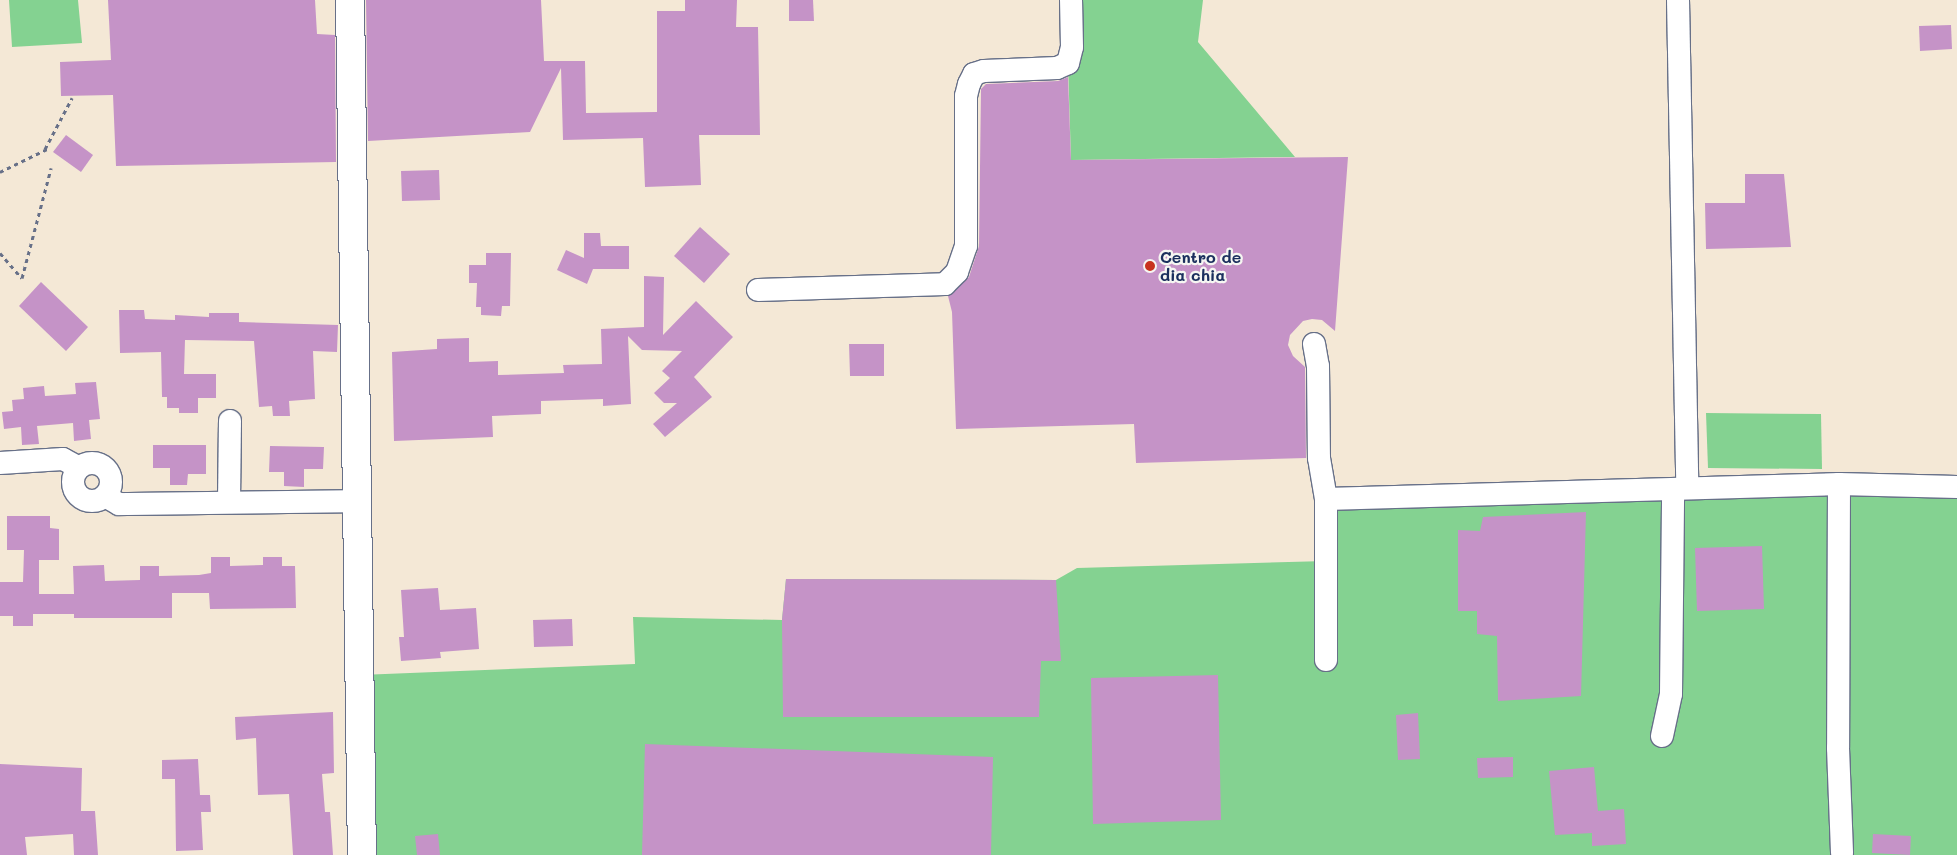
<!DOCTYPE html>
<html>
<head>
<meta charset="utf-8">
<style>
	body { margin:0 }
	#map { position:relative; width:1957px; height:855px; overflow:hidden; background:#f4e8d6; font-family:Mali,sans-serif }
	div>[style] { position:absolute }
	.green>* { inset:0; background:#84d291 }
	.building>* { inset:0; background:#c593c7 }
	.path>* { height:3px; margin-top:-1.5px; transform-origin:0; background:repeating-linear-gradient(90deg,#677088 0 4px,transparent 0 8px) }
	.roads { filter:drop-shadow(1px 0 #677088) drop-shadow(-1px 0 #677088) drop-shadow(0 1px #677088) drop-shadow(0 -1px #677088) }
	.street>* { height:22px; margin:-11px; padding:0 11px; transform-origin:11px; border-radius:11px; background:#fff }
	.street>.ring { margin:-11px; padding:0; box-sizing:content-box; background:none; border:22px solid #fff; border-radius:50% }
	.secondary>* { height:28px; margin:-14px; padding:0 14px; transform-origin:14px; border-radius:14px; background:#fff }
	.dots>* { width:14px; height:14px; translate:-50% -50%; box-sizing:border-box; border:2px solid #f6f6f2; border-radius:50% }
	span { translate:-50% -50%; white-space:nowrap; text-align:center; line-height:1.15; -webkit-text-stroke:4.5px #f6f6f2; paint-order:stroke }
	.poi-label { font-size:16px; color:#1b2f5e; font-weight:700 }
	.left { translate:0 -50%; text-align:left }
</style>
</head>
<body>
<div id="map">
	<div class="green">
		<div style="clip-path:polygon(9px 0,78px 0,82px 43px,12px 47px)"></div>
		<div style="clip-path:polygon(1071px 0,1203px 0,1198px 42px,1295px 157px,1071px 160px,1068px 63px)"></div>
		<div style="clip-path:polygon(1706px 413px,1821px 414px,1822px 469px,1708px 468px)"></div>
		<div style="clip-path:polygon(1957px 487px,1957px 855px,362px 855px,360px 675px,635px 664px,633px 617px,782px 620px,786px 579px,1056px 580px,1077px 568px,1326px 561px,1326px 499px)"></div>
	</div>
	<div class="building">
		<div style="clip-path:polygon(108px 0,315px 0,317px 34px,335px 35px,336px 162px,116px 166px,113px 95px,61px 96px,60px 62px,111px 60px)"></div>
		<div style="clip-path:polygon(366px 0,541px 0,544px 61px,585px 61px,586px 113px,657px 112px,657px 11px,685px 11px,685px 0,737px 0,736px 27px,758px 27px,760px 135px,699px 135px,701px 185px,645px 187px,643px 138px,563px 140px,561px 68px,530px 132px,368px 141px)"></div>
		<div style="clip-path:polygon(789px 0,813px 0,814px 21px,789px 21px)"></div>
		<div style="clip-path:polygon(1951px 25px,1952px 49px,1920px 51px,1919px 26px)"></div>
		<div style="clip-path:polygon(1068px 77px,1071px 160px,1348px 157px,1335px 331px,1322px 320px,1312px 319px,1303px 321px,1290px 335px,1288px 345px,1293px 356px,1305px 367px,1306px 458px,1136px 463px,1134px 424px,956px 429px,952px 312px,948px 296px,969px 277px,979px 246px,981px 89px,986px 84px,1058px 81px)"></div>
		<div style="clip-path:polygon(66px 135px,93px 155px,81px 172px,53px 152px)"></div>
		<div style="clip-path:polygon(439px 170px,440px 200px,402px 201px,401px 171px)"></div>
		<div style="clip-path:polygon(1745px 174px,1784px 174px,1791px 247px,1706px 249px,1705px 203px,1745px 203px)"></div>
		<div style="clip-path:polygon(700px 227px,730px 254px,704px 283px,674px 256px)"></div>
		<div style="clip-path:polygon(584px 233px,600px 233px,601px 246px,629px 246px,629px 269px,593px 269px,587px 284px,557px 270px,566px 250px,584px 258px)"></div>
		<div style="clip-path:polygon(486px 253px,511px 253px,510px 306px,502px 306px,501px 316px,481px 315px,481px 307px,476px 307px,477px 283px,469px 283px,469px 265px,486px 265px)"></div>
		<div style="clip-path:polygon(644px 276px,664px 277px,663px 335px,696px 301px,733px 337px,694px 377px,712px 397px,665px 437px,653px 424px,677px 403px,664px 403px,654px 393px,670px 378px,662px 371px,682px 351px,642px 350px,628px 336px,631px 404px,603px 406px,603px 399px,541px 401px,541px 414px,492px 416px,493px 437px,394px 441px,392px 352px,437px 349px,437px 339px,469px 338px,469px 362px,498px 361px,498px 375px,564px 373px,563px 365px,602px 364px,601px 329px,644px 327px)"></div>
		<div style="clip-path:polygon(41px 282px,88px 327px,66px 351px,19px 306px)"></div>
		<div style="clip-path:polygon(119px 310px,144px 310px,145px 319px,175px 320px,175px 315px,209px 317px,209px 313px,239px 313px,239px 322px,338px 325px,337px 352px,313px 351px,315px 399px,289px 401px,290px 416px,273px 416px,272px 406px,259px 407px,254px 341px,185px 340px,184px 374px,216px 374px,216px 398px,198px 398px,198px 413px,179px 413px,179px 408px,167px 408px,167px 397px,162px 397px,161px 352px,120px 353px)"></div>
		<div style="clip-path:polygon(849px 344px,884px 344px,884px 376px,850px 376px)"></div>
		<div style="clip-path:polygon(96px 382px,100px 419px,89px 420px,91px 439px,74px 441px,73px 423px,37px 426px,39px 444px,22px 445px,21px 427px,4px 429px,2px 412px,13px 411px,12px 400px,24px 399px,23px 388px,44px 386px,45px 396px,76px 394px,75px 383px)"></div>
		<div style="clip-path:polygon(153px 445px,206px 445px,206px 474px,188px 474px,187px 485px,170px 485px,170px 468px,153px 468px)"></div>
		<div style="clip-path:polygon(270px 446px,324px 447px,323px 469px,304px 469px,304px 487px,284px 486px,284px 472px,269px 472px)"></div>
		<div style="clip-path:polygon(1586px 512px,1581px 696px,1498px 701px,1497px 636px,1477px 634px,1477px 611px,1458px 611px,1458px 530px,1480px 531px,1483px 517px)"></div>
		<div style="clip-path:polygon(7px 516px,50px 516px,50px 528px,59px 529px,59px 560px,39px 560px,39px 594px,74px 594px,73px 566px,104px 565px,105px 581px,140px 580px,140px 566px,159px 566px,159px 576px,199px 575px,211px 573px,211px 557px,230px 557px,230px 566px,263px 565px,263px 557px,282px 557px,282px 566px,295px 566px,296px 608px,210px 609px,209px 593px,172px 593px,172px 618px,74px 618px,74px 614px,33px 614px,33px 626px,13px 626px,13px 616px,0 616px,0 582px,23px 582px,24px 550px,7px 550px)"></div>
		<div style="clip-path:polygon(1762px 546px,1764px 609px,1697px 611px,1695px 548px)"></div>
		<div style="clip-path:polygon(786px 579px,1056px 580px,1061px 661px,1041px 661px,1039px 717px,783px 717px,782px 620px)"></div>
		<div style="clip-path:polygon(438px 588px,440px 610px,476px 608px,479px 649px,440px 652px,441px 658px,401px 661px,399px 637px,404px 637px,401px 590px)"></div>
		<div style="clip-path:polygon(572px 619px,573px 646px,534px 647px,533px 620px)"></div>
		<div style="clip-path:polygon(1218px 675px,1221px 820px,1093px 824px,1091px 678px)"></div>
		<div style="clip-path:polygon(333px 712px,334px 773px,322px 774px,325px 812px,330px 812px,333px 855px,293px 855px,289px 794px,258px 795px,256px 738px,236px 740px,235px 717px)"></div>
		<div style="clip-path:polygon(1418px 713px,1420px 759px,1398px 760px,1396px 715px)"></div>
		<div style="clip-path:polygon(645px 744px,993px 757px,991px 855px,642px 855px)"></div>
		<div style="clip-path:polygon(1513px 757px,1513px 777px,1478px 778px,1477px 758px)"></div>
		<div style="clip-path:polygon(198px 759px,200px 795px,210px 795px,211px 812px,201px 812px,203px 850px,176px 851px,175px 779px,162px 779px,162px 760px)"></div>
		<div style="clip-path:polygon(0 764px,82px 768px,81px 811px,95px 811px,98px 855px,74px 855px,73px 834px,25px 837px,27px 855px,0 855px)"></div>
		<div style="clip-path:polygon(1594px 767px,1598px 811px,1624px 809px,1626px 844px,1592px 846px,1592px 833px,1555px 835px,1549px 771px)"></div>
		<div style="clip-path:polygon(438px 834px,440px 855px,417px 855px,415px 836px)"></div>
		<div style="clip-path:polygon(1873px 834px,1911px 836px,1910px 855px,1872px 853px)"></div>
	</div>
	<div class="path">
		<div style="left:45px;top:149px;width:58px;rotate:-62.1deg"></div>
		<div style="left:0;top:172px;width:55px;rotate:-26.1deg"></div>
		<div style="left:0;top:253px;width:33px;rotate:49deg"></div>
		<div style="left:22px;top:278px;width:114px;rotate:-75.2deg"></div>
	</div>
	<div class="roads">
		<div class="street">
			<div style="left:1678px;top:0;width:488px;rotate:88.9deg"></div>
			<div style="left:758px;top:290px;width:187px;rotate:-1.8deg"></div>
			<div style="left:945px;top:284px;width:17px;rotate:-45deg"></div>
			<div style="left:957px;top:272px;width:28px;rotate:-71deg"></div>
			<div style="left:966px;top:246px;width:150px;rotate:-90deg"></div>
			<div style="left:966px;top:96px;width:12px;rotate:-76deg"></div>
			<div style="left:969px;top:84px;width:11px;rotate:-63deg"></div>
			<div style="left:974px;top:74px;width:10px;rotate:-17deg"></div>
			<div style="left:984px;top:71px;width:73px;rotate:-2.4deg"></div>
			<div style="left:1057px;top:68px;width:12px;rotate:-24deg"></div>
			<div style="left:1068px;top:63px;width:16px;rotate:-76deg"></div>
			<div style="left:1072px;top:47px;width:47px;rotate:-91.2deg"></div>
			<div style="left:1314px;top:344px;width:22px;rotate:80deg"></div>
			<div style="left:1318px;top:366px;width:92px;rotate:89.4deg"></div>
			<div style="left:1319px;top:458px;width:42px;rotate:80.3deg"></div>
			<div style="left:1326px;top:499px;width:161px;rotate:90deg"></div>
			<div style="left:0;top:463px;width:63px;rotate:-3.6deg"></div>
			<div style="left:63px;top:459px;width:18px;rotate:29deg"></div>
			<div class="ring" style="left:73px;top:463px;width:16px;height:16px"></div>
			<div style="left:1839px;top:484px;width:264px;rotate:90.2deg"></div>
			<div style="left:1838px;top:748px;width:105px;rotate:87.8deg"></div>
			<div style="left:105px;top:496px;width:16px;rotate:30deg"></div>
			<div style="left:119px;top:504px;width:238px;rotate:-0.7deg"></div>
			<div style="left:1326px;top:499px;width:513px;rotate:-1.67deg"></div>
			<div style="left:1839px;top:484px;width:118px;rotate:1.5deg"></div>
			<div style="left:229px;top:502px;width:81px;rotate:-89.3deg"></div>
			<div style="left:1662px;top:736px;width:43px;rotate:-77.9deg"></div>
			<div style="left:1671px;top:694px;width:205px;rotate:-89.4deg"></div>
		</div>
		<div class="secondary">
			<div style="left:350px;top:0;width:855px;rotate:89.2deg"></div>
		</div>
	</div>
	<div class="dots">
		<div style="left:1150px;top:266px;background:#c8321e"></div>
	</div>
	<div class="poi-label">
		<span class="left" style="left:1160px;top:266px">Centro de<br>dia chia</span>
	</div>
</div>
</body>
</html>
